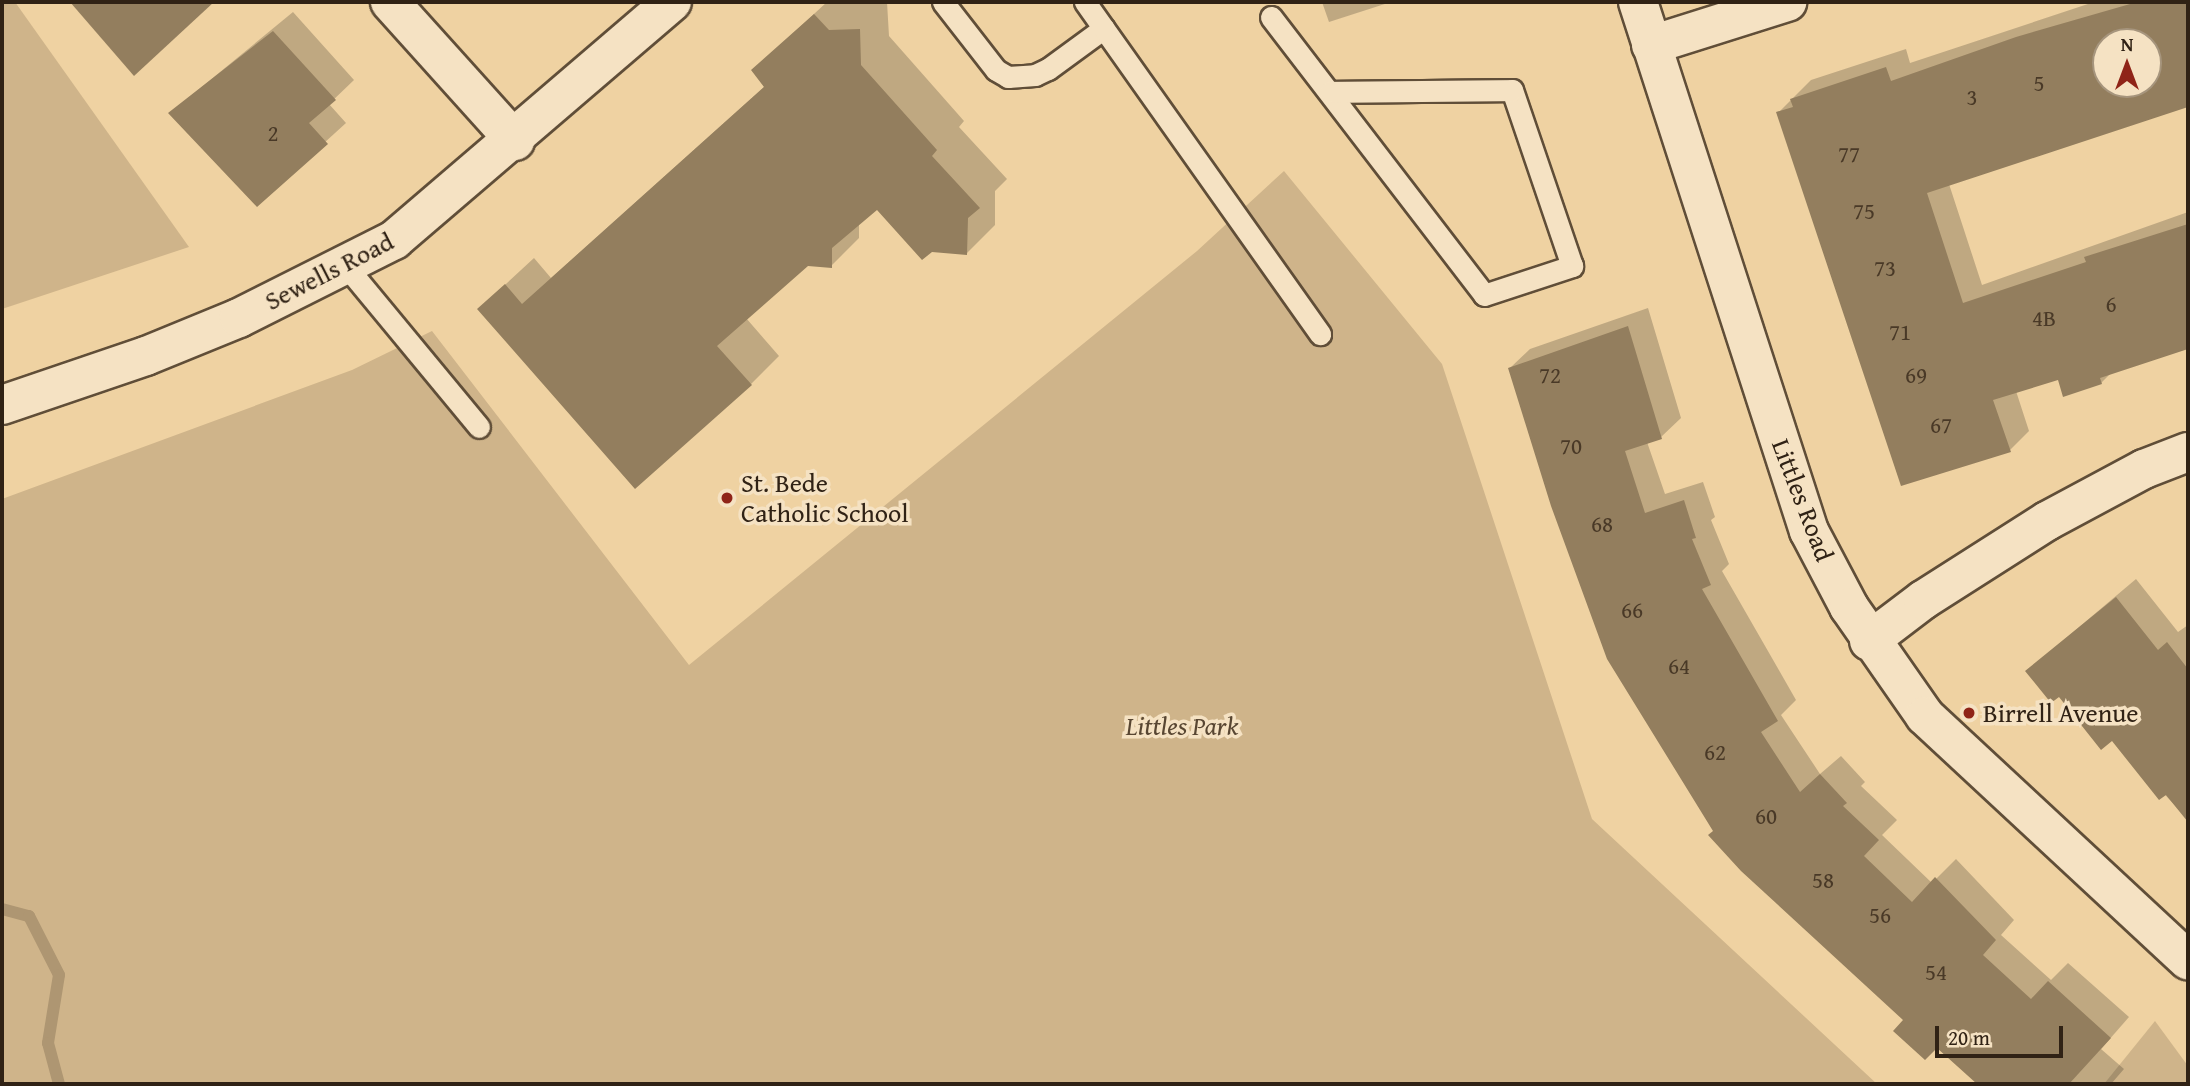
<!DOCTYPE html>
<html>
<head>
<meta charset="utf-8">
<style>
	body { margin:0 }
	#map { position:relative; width:2190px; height:1086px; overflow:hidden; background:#efd2a2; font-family:"Gentium Book Plus",serif }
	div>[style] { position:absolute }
	.green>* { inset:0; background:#cfb48a }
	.shadow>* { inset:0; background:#0003 }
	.stream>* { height:12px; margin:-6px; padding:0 6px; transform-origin:6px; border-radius:6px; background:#ae9672 }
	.building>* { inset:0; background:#937e5e }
	.roads { filter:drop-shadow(2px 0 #604e38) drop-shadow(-2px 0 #604e38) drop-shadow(0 2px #604e38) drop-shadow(0 -2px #604e38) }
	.lane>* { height:21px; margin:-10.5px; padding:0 10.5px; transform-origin:10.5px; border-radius:10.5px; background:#f5e2c3 }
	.street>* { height:38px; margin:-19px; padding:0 19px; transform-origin:19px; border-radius:19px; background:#f5e2c3 }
	.secondary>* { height:38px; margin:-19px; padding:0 19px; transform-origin:19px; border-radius:19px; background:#f5e2c3 }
	.dots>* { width:19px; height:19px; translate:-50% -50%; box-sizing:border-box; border:4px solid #f5e2c3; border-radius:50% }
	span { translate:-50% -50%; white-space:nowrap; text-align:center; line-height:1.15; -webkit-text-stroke:7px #f5e2c3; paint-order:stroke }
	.number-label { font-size:23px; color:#493927 }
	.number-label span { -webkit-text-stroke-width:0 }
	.street-label { font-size:26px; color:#302215 }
	.poi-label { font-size:26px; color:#302215 }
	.left { translate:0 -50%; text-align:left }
	.park-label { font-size:26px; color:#584632; font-style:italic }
	.frame { position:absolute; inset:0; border:4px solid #302215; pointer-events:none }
	.north { position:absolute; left:2092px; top:28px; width:70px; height:70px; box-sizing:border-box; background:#f5e2c3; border:2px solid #a6957d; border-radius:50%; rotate:0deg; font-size:19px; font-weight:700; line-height:28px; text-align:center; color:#302215 }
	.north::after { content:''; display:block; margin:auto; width:24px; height:32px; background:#8f2418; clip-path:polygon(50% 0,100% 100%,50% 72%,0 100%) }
	.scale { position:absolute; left:1935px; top:1026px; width:128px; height:32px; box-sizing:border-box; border:4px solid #302215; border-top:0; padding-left:9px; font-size:21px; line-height:24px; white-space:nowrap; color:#302215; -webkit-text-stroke:5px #f5e2c3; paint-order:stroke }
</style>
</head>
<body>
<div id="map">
	<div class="green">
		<div style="clip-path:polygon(2px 2px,15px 2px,189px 247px,2px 309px)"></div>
		<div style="clip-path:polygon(1284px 171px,1442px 364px,1592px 819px,1877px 1084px,2px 1084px,2px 499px,352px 370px,432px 331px,689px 665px,1197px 251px)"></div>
		<div style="clip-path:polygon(2155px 1021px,2188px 1066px,2188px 1084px,2104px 1084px)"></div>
	</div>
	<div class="shadow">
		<div style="clip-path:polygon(73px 2px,211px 2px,135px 73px)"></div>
		<div style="clip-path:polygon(827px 2px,887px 2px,889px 36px,964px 121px,959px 127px,1007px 179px,995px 191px,995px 225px,967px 253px,877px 207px,859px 222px,859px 238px,831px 266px,807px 264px,746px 318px,779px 356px,751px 384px,479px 309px,534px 258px,551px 278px,765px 86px,753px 70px)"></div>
		<div style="clip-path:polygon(1322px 2px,1391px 2px,1329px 22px)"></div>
		<div style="clip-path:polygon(evenodd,2094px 2px,2188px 2px,2188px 105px,1949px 184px,1982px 285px,2188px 212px,2188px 347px,2111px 373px,2101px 383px,2059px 378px,2016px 391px,2029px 431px,2010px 450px,1778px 113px,1811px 80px,1906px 49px,1910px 63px,2094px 2px,2106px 42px,2148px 42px,2148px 84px,2106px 84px,2106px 42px)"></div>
		<div style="clip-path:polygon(293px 12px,354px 80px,329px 104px,346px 123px,257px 204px,170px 113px)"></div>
		<div style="clip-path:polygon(1648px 308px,1681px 418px,1661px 437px,1647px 442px,1665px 494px,1703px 482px,1715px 517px,1711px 520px,1729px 564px,1722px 571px,1796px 700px,1781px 715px,1820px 774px,1841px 756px,1865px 782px,1861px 786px,1897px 820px,1882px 835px,1932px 883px,1956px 859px,2014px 920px,2001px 935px,2051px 980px,2068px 963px,2129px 1017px,2101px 1049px,2124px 1069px,2111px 1084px,1979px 1084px,1905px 1020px,1715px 831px,1510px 368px,1530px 349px)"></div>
		<div style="clip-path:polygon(2136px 579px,2178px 632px,2188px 625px,2188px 819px,2112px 739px,2027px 671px)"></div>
	</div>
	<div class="stream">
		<div style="left:2px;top:909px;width:28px;rotate:15deg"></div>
		<div style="left:29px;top:916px;width:66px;rotate:63deg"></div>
		<div style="left:59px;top:975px;width:69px;rotate:99.2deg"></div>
		<div style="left:48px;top:1043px;width:42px;rotate:75deg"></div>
	</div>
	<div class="building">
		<div style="clip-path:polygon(70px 2px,214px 2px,134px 76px)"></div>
		<div style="clip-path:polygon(evenodd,2137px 2px,2188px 2px,2188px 107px,1927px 193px,1963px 303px,2086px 262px,2084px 257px,2188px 224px,2188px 349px,2100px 378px,2102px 384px,2063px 397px,2058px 380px,1993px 400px,2011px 452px,1901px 486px,1776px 112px,1793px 107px,1790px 99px,1886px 67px,1891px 81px,2016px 37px,2137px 2px,2106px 42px,2148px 42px,2148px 84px,2106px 84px,2106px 42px)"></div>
		<div style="clip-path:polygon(814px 14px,829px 30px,860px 29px,861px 65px,937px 150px,932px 156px,980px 208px,968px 218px,967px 255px,932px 252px,922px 260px,877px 210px,832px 248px,832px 268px,808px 266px,717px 346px,752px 385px,635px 489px,477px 309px,505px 284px,522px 304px,764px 87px,751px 70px)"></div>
		<div style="clip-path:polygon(273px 31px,336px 100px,309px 123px,328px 144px,257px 207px,168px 113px)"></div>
		<div style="clip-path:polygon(1628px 326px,1662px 439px,1625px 451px,1645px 513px,1684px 500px,1696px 538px,1692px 539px,1711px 585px,1702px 589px,1778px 721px,1761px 732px,1800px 792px,1820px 774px,1847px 803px,1843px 806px,1879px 840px,1864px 856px,1912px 902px,1935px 877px,1996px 940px,1983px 955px,2031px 999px,2048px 981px,2111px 1038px,2069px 1084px,1977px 1084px,1937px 1048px,1925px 1060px,1893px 1031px,1903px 1020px,1741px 871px,1708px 835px,1713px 831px,1607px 659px,1551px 506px,1508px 368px)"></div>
		<div style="clip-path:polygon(2116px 597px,2158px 650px,2167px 642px,2188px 669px,2188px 822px,2166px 795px,2159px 800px,2112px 741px,2101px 750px,2059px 697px,2051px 703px,2025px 671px)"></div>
	</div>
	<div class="roads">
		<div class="lane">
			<div style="left:943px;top:2px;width:86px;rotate:52.1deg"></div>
			<div style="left:996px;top:70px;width:14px;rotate:30deg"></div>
			<div style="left:1008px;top:77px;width:27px;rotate:-4deg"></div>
			<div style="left:1035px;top:75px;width:14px;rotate:-25deg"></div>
			<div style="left:1048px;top:69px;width:69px;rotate:-36.2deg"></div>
			<div style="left:1085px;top:2px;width:407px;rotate:54.7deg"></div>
			<div style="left:1271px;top:17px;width:350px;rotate:52.5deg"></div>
			<div style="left:1484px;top:295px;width:93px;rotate:-18.2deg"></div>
			<div style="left:1572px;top:266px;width:186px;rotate:-108.8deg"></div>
			<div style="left:1512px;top:90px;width:181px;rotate:179.4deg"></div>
			<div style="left:345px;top:265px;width:210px;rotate:50.4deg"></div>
		</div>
		<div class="street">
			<div style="left:390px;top:2px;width:187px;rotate:48deg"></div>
			<div style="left:1651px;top:45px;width:143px;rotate:-17.5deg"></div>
			<div style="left:1869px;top:641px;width:68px;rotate:-37.2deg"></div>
			<div style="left:1923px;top:600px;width:147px;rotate:-32.5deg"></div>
			<div style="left:2047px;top:521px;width:110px;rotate:-28.2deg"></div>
			<div style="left:2144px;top:469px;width:47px;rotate:-21.1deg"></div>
		</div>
		<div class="secondary">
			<div style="left:1638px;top:2px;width:556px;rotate:72.09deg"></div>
			<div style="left:1809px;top:531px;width:86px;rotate:62.2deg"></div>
			<div style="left:1849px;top:607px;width:133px;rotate:55.1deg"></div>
			<div style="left:1925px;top:716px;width:359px;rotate:42.9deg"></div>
			<div style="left:2px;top:405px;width:152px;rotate:-18.8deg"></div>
			<div style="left:146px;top:356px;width:100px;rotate:-22.2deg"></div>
			<div style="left:239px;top:318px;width:174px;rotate:-26.7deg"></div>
			<div style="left:394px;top:240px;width:366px;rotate:-40.6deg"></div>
		</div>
	</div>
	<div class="dots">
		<div style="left:727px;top:498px;background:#8f2418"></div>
		<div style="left:1969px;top:713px;background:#8f2418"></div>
	</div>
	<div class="number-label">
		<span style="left:2039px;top:83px">5</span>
		<span style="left:1972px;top:97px">3</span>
		<span style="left:273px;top:133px">2</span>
		<span style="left:1849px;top:154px">77</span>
		<span style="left:1864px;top:211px">75</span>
		<span style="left:1885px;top:268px">73</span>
		<span style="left:2111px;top:304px">6</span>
		<span style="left:2044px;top:318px">4B</span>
		<span style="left:1900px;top:332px">71</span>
		<span style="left:1550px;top:375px">72</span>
		<span style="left:1916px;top:375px">69</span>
		<span style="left:1941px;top:425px">67</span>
		<span style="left:1571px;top:446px">70</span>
		<span style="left:1602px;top:524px">68</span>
		<span style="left:1632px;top:610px">66</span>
		<span style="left:1679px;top:666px">64</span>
		<span style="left:1715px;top:752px">62</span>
		<span style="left:1766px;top:816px">60</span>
		<span style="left:1823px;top:880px">58</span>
		<span style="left:1880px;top:915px">56</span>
		<span style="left:1936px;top:972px">54</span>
	</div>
	<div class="street-label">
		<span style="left:329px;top:271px;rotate:-27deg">Sewells Road</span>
		<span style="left:1803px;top:500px;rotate:69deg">Littles Road</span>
	</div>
	<div class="poi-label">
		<span class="left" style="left:741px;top:498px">St. Bede<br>Catholic School</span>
		<span class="left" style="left:1983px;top:713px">Birrell Avenue</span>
	</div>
	<div class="park-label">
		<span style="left:1182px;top:726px">Littles Park</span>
	</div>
	<div class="frame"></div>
	<div class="north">N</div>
	<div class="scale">20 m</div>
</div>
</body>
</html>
